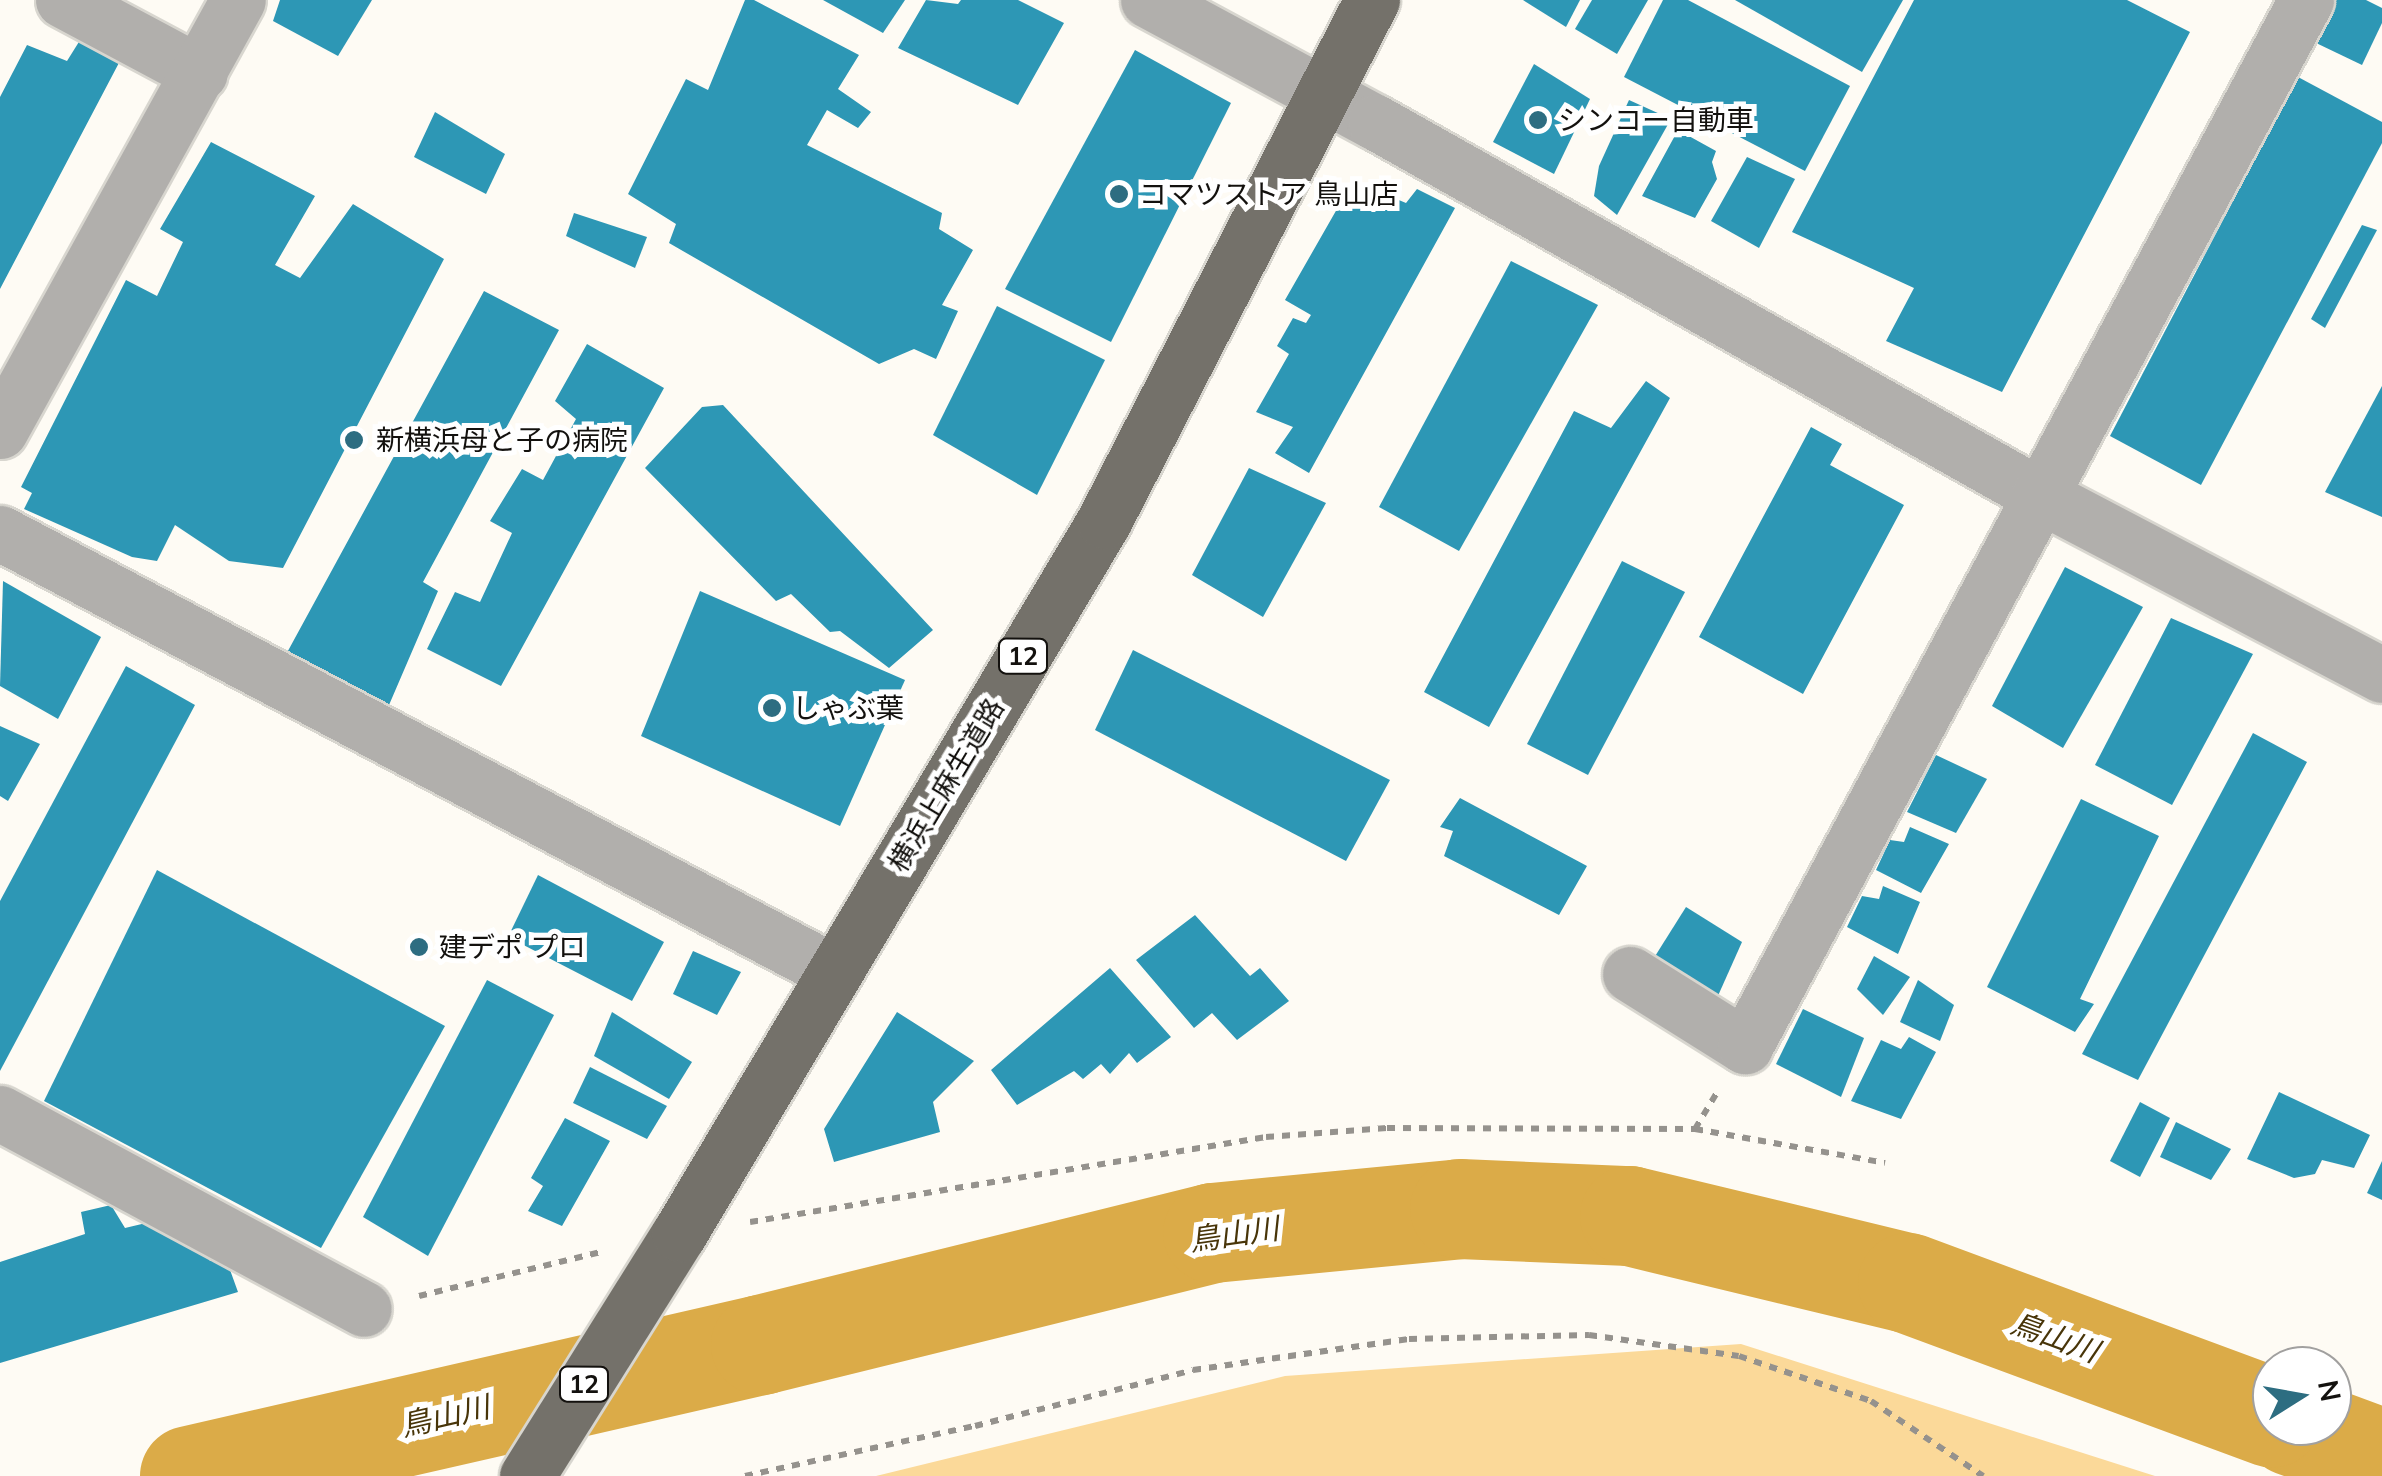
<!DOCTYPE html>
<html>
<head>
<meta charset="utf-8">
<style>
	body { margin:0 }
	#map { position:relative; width:2382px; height:1476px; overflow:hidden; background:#fefbf4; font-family:Mulish,"Noto Sans JP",sans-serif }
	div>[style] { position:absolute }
	.green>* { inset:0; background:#fbd999 }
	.river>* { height:100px; margin:-50px; padding:0 50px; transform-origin:50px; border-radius:50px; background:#dbab48 }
	.building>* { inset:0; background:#2d97b5 }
	.path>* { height:6px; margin-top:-3px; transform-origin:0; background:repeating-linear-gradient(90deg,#95928d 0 8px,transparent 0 16px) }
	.roads { filter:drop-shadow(2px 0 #d8d6cf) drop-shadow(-2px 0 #d8d6cf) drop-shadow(0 2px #d8d6cf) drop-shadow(0 -2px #d8d6cf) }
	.street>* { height:55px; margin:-27.5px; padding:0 27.5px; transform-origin:27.5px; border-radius:27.5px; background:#b1afac }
	.primary>* { height:55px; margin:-27.5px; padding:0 27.5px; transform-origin:27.5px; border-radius:27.5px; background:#74716a }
	.dots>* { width:28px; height:28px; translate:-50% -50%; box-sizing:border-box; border:5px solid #fff; border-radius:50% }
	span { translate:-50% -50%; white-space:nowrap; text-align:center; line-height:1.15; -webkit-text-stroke:10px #fff; paint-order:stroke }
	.shield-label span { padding:2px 8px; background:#fff; border:2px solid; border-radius:8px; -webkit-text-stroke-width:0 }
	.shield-label { font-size:25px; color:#13110e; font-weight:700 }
	.poi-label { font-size:28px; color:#13110e }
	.left { translate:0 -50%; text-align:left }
	.street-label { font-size:28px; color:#13110e }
	.water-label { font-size:30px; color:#483509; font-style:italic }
	.north { position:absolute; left:2252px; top:1346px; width:100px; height:100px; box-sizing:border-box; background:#fff; border:2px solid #a1a09f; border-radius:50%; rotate:79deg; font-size:28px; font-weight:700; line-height:40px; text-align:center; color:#13110e }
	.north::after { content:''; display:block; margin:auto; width:35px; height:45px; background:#2d6d81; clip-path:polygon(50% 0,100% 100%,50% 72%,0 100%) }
</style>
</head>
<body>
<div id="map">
	<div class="green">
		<div style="clip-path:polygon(1741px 1344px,2155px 1476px,876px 1476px,1285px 1376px)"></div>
	</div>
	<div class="river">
		<div style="left:2293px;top:1426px;width:95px;rotate:20.3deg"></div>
		<div style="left:190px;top:1476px;width:586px;rotate:-12.92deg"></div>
		<div style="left:761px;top:1345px;width:466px;rotate:-13.9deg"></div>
		<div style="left:1213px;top:1233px;width:248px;rotate:-5.5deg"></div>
		<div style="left:1460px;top:1209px;width:170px;rotate:2.4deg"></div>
		<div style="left:1630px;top:1216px;width:286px;rotate:13.6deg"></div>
		<div style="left:1908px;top:1283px;width:388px;rotate:20.3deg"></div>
	</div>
	<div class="building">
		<div style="clip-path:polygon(280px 0,372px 0,338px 56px,273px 21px)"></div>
		<div style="clip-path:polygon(745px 0,754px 0,859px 55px,838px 89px,871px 112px,858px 128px,827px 110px,807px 145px,942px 213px,939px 229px,973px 250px,942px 305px,958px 311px,936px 359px,914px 349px,879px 364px,669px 243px,676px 224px,628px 194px,686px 79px,708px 90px)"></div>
		<div style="clip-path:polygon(823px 0,905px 0,883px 33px)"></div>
		<div style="clip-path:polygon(926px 0,958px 4px,961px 0,1018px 0,1064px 23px,1018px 105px,898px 48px)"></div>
		<div style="clip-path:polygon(1523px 0,1580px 0,1566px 27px)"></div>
		<div style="clip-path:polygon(1592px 0,1648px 0,1617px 54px,1575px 29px)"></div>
		<div style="clip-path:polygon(1663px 0,1688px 0,1850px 86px,1805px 171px,1624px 77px)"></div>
		<div style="clip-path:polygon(1735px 0,1903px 0,1862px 72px)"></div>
		<div style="clip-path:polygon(1914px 0,2127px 0,2190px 32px,2002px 392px,1886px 341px,1914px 288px,1792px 232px)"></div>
		<div style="clip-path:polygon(2335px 0,2366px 0,2382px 8px,2382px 23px,2362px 65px,2314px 42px)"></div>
		<div style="clip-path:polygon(82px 37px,121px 59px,0 289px,0 97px,27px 45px,67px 61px)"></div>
		<div style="clip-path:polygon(1135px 50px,1231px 103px,1111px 342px,1005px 289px)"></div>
		<div style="clip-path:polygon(1534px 64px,1590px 99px,1554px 174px,1493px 142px)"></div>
		<div style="clip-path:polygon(2298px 77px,2382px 122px,2382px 143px,2201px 485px,2110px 436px)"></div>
		<div style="clip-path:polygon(1629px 100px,1671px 119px,1617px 215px,1594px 196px,1599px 166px)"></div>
		<div style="clip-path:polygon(435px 112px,505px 154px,486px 194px,414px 157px)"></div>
		<div style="clip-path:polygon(1678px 130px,1716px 151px,1712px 162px,1717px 179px,1695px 218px,1642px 196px)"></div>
		<div style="clip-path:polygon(211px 142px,315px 196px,275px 265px,300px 278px,353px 204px,444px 259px,283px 568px,229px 561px,175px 525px,157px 561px,132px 557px,24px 509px,32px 493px,21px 487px,126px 280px,157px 296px,183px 242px,160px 229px)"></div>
		<div style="clip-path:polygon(1747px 157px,1795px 179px,1759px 248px,1711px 221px)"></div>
		<div style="clip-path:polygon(1353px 181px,1406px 203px,1417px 189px,1455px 208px,1309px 473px,1275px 453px,1293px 427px,1256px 412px,1289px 354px,1277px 346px,1293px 318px,1306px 323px,1311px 315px,1285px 300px)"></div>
		<div style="clip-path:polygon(574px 213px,647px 237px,635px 268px,566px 236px)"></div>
		<div style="clip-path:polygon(2362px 225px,2377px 230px,2325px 328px,2311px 319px)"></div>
		<div style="clip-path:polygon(1511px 261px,1598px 305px,1459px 551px,1379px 507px)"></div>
		<div style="clip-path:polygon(484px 291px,559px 330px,423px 582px,438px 591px,386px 712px,283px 660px)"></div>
		<div style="clip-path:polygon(997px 306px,1105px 360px,1037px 495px,933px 435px)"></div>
		<div style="clip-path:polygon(587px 344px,664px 388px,501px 686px,427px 649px,455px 592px,480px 602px,512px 533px,490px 521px,522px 469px,543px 480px,576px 419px,555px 401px)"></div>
		<div style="clip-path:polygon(1646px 381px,1670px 398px,1489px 727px,1424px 692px,1574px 411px,1611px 428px)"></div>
		<div style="clip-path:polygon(2382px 386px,2382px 517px,2325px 492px)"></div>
		<div style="clip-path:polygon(723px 405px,933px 630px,889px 668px,840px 631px,830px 632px,791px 594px,776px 601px,645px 468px,702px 407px)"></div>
		<div style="clip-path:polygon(1811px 427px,1842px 444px,1830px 465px,1904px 505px,1803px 694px,1699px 637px)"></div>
		<div style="clip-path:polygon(1249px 468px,1326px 503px,1263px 617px,1192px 575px)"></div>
		<div style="clip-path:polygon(1622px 561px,1685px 592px,1588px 775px,1527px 744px)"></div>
		<div style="clip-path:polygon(2065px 567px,2143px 607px,2063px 748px,1992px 706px)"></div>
		<div style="clip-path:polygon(3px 581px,101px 637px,58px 719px,0 686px)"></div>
		<div style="clip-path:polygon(700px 591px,905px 680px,840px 826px,641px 736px)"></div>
		<div style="clip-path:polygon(2171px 618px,2253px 654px,2172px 805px,2095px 765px)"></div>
		<div style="clip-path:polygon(1133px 650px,1390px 780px,1346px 861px,1095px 730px)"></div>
		<div style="clip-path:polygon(126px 666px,195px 705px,0 1071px,0 901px)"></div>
		<div style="clip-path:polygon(0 726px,40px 744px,8px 801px,0 796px)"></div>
		<div style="clip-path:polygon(2253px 733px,2307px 762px,2138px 1080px,2082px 1054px)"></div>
		<div style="clip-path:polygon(1936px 755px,1987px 779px,1956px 833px,1907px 812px)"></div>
		<div style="clip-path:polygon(1460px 798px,1587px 866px,1559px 915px,1444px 856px,1453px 831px,1440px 827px)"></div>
		<div style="clip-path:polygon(2081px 799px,2159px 836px,2080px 999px,2094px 1004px,2075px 1032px,1987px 987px)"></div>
		<div style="clip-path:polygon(1910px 827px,1949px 844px,1921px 893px,1876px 870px,1890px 840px,1904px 842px)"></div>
		<div style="clip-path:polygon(157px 870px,445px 1026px,321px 1248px,44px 1101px)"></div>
		<div style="clip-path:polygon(538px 875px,664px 942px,632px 1001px,508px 937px)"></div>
		<div style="clip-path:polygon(1883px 886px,1920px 902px,1898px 954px,1847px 927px,1862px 896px,1879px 899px)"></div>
		<div style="clip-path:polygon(1686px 907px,1742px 942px,1717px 998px,1652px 961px)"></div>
		<div style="clip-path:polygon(1195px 915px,1250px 976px,1260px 968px,1289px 1001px,1237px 1040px,1212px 1013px,1194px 1028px,1136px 960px)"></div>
		<div style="clip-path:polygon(693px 951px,741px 972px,717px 1015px,673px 994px)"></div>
		<div style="clip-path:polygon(1874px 956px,1910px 977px,1883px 1015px,1857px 989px)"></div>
		<div style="clip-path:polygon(1110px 968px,1171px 1037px,1137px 1063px,1129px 1053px,1110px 1074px,1101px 1064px,1083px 1079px,1074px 1071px,1017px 1105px,991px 1070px)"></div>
		<div style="clip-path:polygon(487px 980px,554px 1015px,428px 1256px,363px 1217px)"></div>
		<div style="clip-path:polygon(1918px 980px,1954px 1005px,1940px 1041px,1900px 1022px)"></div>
		<div style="clip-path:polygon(1803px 1009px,1864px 1038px,1841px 1097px,1776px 1064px)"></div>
		<div style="clip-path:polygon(612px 1012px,692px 1062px,669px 1099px,594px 1056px)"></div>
		<div style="clip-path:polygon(897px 1012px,974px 1061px,933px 1102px,940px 1132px,834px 1162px,824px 1129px)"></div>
		<div style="clip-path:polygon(1909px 1037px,1936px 1052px,1901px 1119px,1851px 1101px,1881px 1040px,1901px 1049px)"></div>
		<div style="clip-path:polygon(590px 1067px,667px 1106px,647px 1139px,573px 1103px)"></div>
		<div style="clip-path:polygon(2279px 1092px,2370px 1135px,2354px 1168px,2322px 1160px,2315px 1174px,2294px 1178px,2247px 1159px)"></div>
		<div style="clip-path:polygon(2140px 1102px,2170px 1118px,2140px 1177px,2110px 1161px)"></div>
		<div style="clip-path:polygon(565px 1118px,610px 1141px,562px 1226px,528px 1211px,543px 1186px,531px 1178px)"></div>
		<div style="clip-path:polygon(2176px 1122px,2231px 1149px,2211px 1180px,2160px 1157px)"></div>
		<div style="clip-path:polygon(2382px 1161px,2382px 1200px,2367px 1193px)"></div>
		<div style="clip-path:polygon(111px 1205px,125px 1228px,167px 1218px,203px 1247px,210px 1261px,225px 1256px,238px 1292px,0 1363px,0 1262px,85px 1234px,81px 1212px)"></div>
	</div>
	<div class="path">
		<div style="left:1695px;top:1129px;width:41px;rotate:-59deg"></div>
		<div style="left:750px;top:1222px;width:523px;rotate:-9.35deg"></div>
		<div style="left:1266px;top:1137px;width:121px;rotate:-4.3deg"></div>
		<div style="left:1387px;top:1128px;width:308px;rotate:0.2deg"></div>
		<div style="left:1695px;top:1129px;width:193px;rotate:10.1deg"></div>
		<div style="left:419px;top:1296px;width:187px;rotate:-13.6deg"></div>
		<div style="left:745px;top:1476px;width:235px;rotate:-12.3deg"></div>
		<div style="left:975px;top:1426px;width:225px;rotate:-14.4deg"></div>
		<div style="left:1193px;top:1370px;width:218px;rotate:-8.2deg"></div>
		<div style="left:1409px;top:1339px;width:180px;rotate:-1.3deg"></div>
		<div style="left:1589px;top:1335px;width:151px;rotate:8deg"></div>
		<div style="left:1739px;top:1356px;width:139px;rotate:18.8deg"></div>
		<div style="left:1871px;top:1401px;width:135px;rotate:33.8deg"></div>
	</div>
	<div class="roads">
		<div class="street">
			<div style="left:63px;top:0;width:155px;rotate:28.1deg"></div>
			<div style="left:1148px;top:0;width:258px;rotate:28.3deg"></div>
			<div style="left:1375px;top:122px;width:762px;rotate:29.32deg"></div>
			<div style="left:2039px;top:495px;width:387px;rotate:27.7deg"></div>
			<div style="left:0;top:431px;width:492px;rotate:-61.1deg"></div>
			<div style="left:0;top:533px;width:942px;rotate:27.76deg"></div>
			<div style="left:1630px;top:974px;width:136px;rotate:32.1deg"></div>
			<div style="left:1745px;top:1046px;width:1187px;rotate:-61.79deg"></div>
			<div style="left:0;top:1113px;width:413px;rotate:28.3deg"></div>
		</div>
		<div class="primary">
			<div style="left:527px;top:1476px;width:286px;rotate:-57.9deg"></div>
			<div style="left:679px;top:1234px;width:830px;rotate:-59.2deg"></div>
			<div style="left:1104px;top:521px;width:586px;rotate:-62.78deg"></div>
		</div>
	</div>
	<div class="dots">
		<div style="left:1538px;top:120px;background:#2d6d81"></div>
		<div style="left:1119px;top:194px;background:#2d6d81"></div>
		<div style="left:354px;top:440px;background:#2d6d81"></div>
		<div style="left:772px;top:708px;background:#2d6d81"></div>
		<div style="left:419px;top:947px;background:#2d6d81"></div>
	</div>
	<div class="shield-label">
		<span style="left:1023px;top:656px">12</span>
		<span style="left:584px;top:1384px">12</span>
	</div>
	<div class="poi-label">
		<span class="left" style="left:1558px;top:120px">シンコー自動車</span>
		<span class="left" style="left:1139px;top:194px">コマツストア 鳥山店</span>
		<span class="left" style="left:376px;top:440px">新横浜母と子の病院</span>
		<span class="left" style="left:792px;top:708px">しゃぶ葉</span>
		<span class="left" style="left:439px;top:947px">建デポ プロ</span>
	</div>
	<div class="street-label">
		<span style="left:946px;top:785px;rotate:-59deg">横浜上麻生道路</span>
	</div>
	<div class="water-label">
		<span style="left:1234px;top:1234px;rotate:-8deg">鳥山川</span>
		<span style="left:2055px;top:1337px;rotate:20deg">鳥山川</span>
		<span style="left:445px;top:1416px;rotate:-13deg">鳥山川</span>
	</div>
	<div class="north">N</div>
</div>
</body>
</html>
